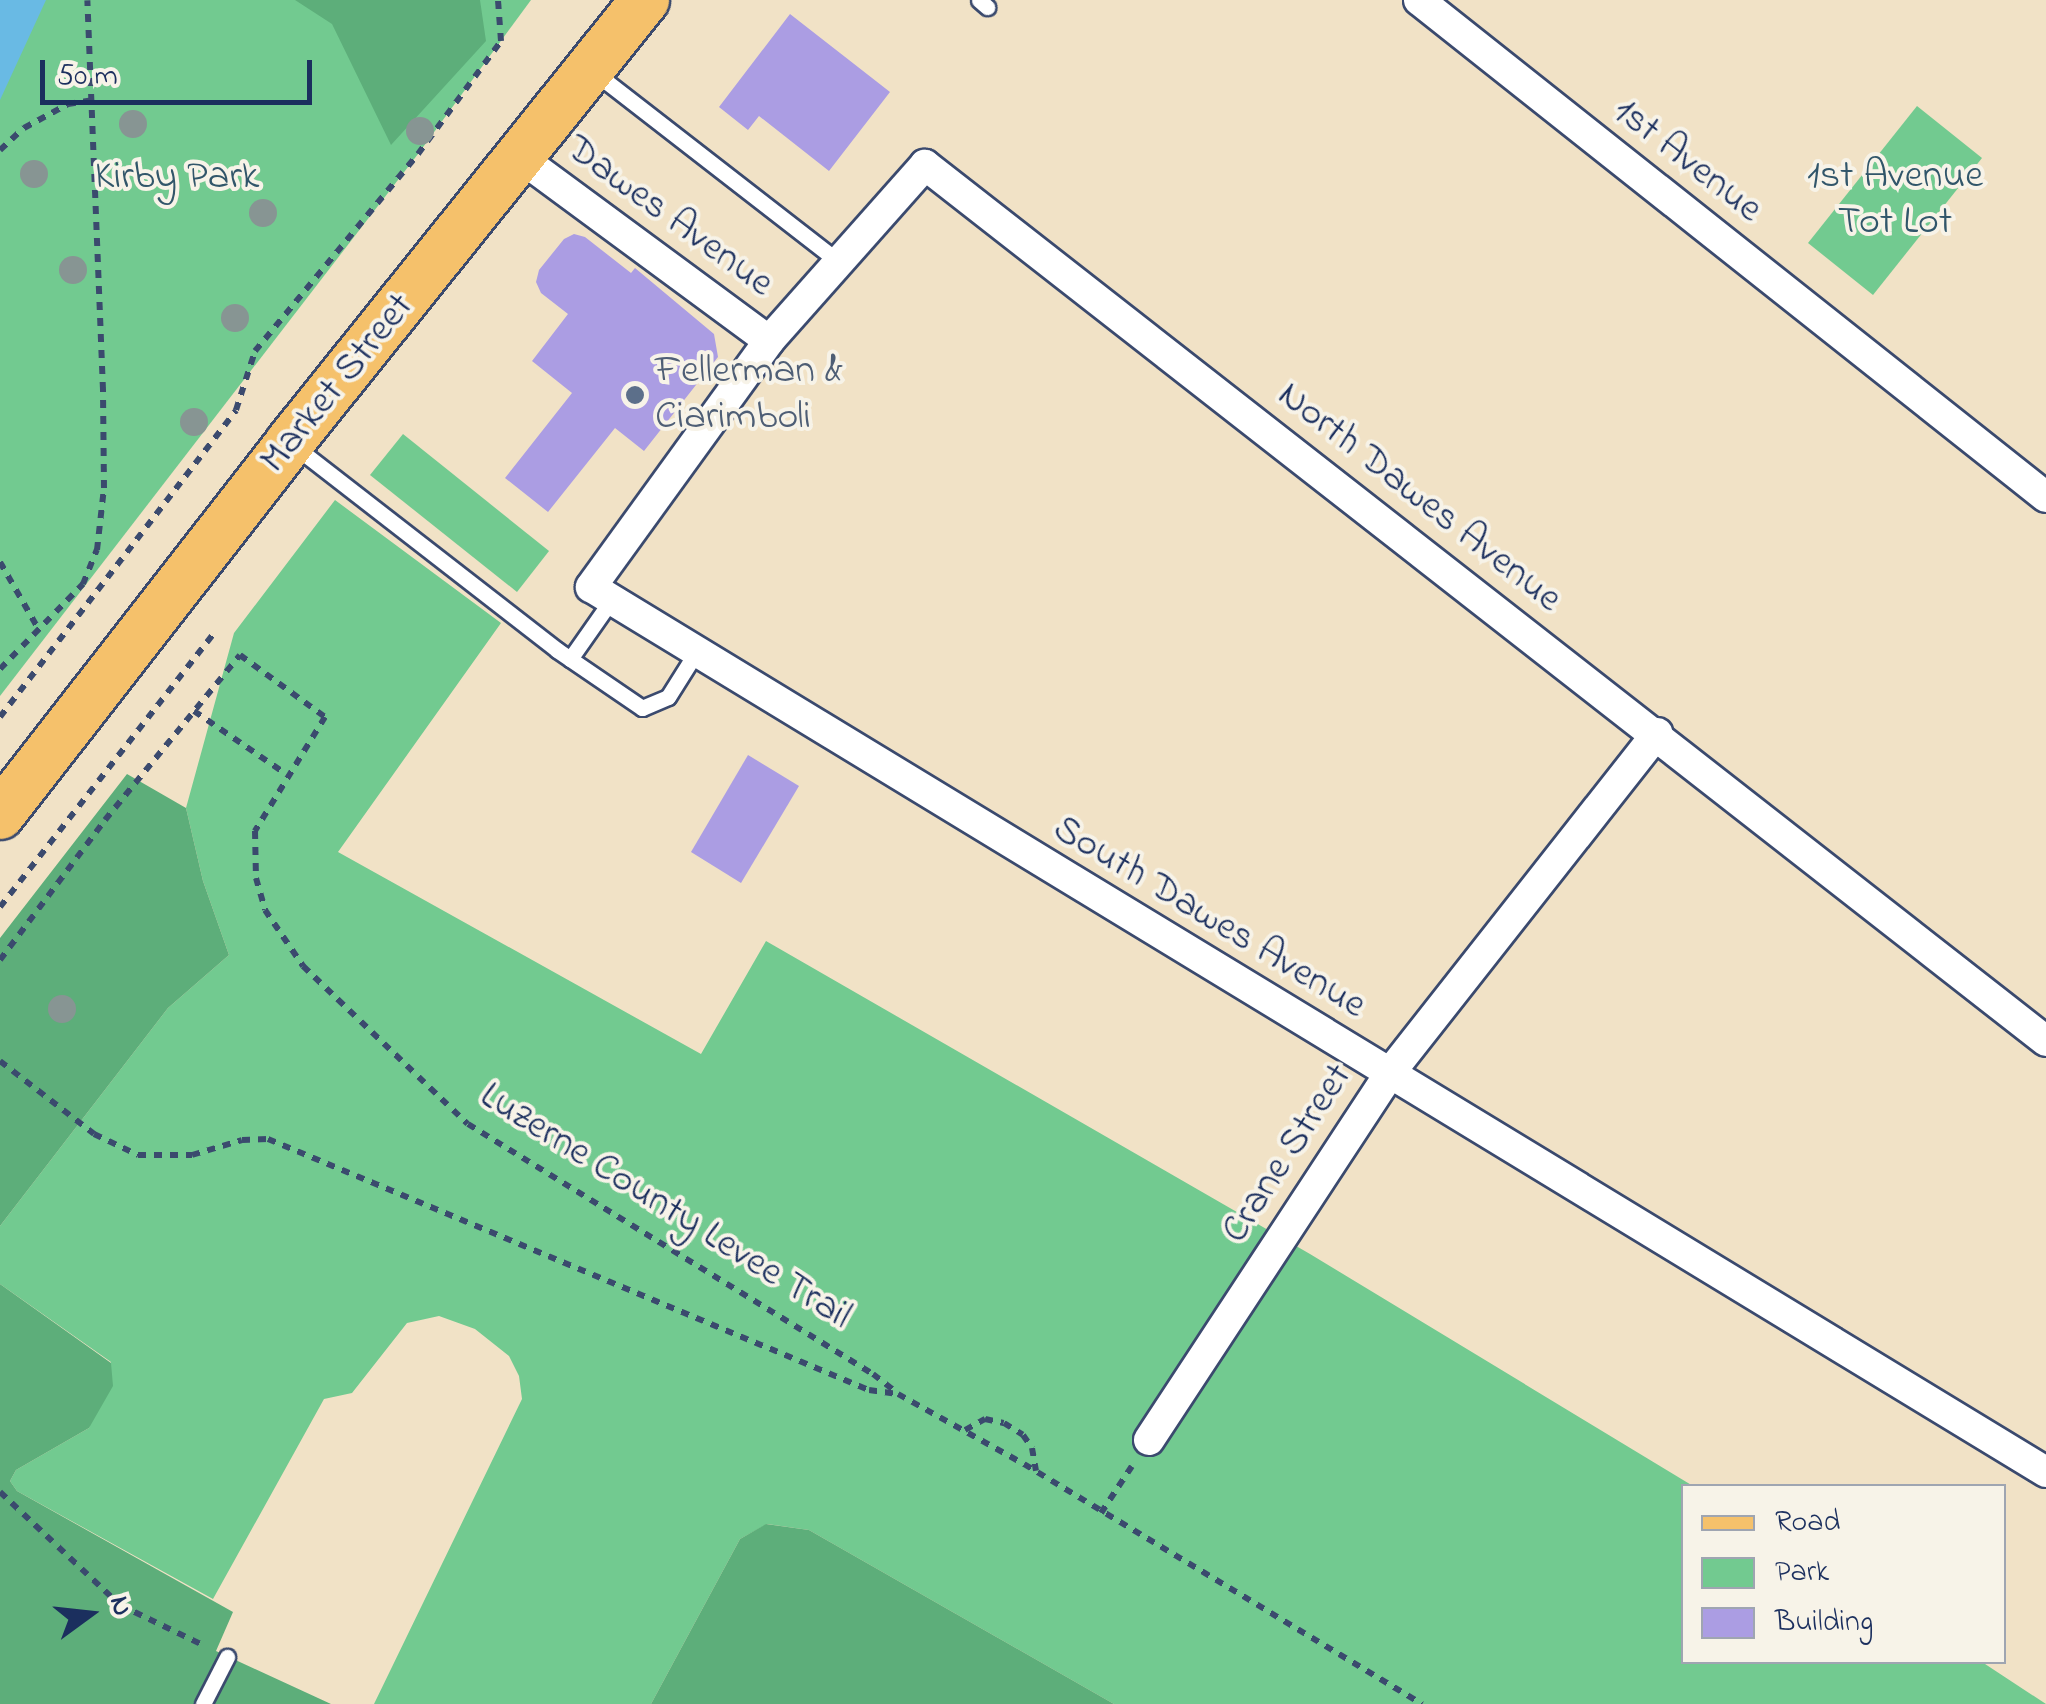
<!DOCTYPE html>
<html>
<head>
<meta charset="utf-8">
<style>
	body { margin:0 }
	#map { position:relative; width:2046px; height:1704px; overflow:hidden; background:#f1e2c6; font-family:"Indie Flower",sans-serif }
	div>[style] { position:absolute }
	.green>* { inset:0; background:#72ca90 }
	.forest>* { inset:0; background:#5dae7a }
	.water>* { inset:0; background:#69bae4 }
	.building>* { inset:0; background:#ab9de3 }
	.path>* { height:6px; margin-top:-3px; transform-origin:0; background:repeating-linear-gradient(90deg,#3b4a6e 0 8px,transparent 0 16px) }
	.roads { filter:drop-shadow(2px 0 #3b4a6e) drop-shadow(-2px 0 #3b4a6e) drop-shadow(0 2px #3b4a6e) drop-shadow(0 -2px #3b4a6e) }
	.lane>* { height:15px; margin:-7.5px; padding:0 7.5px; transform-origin:7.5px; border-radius:7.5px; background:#fff }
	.street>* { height:30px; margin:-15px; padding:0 15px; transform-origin:15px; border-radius:15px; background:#fff }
	.primary>* { height:48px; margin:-24px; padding:0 24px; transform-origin:24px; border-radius:24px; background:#f5c16b }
	.trees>* { width:28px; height:28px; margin:-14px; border-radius:50%; background:#879593 }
	.dots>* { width:28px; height:28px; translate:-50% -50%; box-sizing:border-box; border:5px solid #f7f3e8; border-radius:50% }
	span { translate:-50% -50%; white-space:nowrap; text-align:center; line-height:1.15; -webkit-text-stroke:8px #f7f3e8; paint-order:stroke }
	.street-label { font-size:40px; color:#1b2f5e }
	.park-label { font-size:40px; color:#31566a }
	.service-label { font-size:40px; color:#4e5e75 }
	.left { translate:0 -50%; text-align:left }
	.legend { position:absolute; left:1681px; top:1484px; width:325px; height:180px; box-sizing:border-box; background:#f7f3e8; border:2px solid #9fa5b1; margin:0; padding:12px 18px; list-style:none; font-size:30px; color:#1b2f5e }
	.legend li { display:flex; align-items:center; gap:20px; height:50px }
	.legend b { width:50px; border:2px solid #9fa5b1 }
	.north { position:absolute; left:40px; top:1564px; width:100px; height:100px; -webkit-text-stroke:8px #f7f3e8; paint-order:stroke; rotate:75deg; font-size:28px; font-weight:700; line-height:40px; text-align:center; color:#1b2f5e }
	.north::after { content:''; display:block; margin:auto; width:35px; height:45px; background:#1b2f5e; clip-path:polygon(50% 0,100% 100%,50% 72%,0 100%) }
	.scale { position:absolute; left:40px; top:60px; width:272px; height:45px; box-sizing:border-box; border:5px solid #1b2f5e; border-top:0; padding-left:12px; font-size:30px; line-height:35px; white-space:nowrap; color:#1b2f5e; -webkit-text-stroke:8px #f7f3e8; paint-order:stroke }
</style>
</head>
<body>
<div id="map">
	<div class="green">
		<div style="clip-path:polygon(0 0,531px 0,418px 154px,0 696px)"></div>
		<div style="clip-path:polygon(1917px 106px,1982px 158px,1873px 295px,1808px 243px)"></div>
		<div style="clip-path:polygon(403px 434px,549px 551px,517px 592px,370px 475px)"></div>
		<div style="clip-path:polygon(335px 500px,501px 623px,338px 852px,701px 1054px,766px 941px,1310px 1254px,1693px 1486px,1684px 1486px,1684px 1662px,1982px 1662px,2046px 1704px,1114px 1704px,809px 1530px,767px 1524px,740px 1539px,651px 1704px,374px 1704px,522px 1399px,519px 1376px,509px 1356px,475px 1329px,439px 1316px,407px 1323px,352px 1393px,324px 1399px,213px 1599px,17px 1491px,10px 1481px,16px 1470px,89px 1428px,111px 1362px,0 1284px,0 1226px,168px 1008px,229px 955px,203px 881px,186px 808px,234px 633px)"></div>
	</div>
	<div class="forest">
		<div style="clip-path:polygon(295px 0,480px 0,486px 41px,391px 145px,332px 24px)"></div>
		<div style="clip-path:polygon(127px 774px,186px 808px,203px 881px,229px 955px,168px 1008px,0 1226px,0 938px)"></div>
		<div style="clip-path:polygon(0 1284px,111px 1363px,113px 1386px,89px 1428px,16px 1470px,10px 1481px,17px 1491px,233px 1612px,216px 1651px,331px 1704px,0 1704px)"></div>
		<div style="clip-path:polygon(766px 1524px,809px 1530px,1114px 1704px,651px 1704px,740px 1539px)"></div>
	</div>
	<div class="water">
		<div style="clip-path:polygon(0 0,46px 0,0 100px)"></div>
	</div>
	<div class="building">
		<div style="clip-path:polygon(790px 14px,890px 92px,829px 171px,759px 116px,748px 130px,719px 107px)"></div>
		<div style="clip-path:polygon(574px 234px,585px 237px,631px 273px,635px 268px,714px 334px,718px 357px,644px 451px,615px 428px,548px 512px,505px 478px,572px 393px,532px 361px,568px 314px,541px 293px,536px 282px,539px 270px,564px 239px)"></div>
		<div style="clip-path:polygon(748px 755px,799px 786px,741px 883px,691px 852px)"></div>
	</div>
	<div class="path">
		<div style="left:0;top:150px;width:33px;rotate:-43deg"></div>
		<div style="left:24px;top:128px;width:50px;rotate:-28.6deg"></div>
		<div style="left:68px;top:104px;width:26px;rotate:-9deg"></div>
		<div style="left:0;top:562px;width:76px;rotate:60.1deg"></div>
		<div style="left:0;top:669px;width:119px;rotate:-45.7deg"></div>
		<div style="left:83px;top:584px;width:37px;rotate:-68deg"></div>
		<div style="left:97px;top:550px;width:62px;rotate:-83.6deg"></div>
		<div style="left:104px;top:488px;width:98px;rotate:-90.6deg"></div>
		<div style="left:103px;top:390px;width:390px;rotate:-92.3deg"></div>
		<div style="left:194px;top:711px;width:112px;rotate:34.4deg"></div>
		<div style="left:0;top:717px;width:387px;rotate:-52.4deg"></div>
		<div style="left:236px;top:410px;width:62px;rotate:-72.1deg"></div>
		<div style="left:255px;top:351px;width:256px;rotate:-50.4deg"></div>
		<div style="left:418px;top:154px;width:140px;rotate:-53.7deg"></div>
		<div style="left:501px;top:41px;width:41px;rotate:-94.2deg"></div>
		<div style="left:0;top:907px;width:346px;rotate:-52deg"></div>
		<div style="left:0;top:960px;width:175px;rotate:-53.1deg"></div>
		<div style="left:105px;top:820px;width:213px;rotate:-50.7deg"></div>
		<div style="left:240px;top:655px;width:105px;rotate:36.1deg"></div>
		<div style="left:325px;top:717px;width:134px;rotate:121.6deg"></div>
		<div style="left:255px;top:831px;width:47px;rotate:88.8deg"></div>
		<div style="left:256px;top:878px;width:33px;rotate:74deg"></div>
		<div style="left:265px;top:910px;width:68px;rotate:55.8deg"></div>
		<div style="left:303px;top:966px;width:228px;rotate:43.8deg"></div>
		<div style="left:468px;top:1124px;width:476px;rotate:31.7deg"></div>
		<div style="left:873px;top:1374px;width:29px;rotate:38deg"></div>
		<div style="left:0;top:1061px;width:119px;rotate:37.8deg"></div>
		<div style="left:94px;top:1134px;width:49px;rotate:25.5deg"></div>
		<div style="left:138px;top:1155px;width:54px"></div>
		<div style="left:192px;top:1155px;width:52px;rotate:-16.7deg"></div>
		<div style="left:242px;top:1140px;width:26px;rotate:-2deg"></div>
		<div style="left:268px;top:1139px;width:651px;rotate:22.67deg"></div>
		<div style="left:869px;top:1390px;width:29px;rotate:8deg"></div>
		<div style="left:898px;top:1394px;width:144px;rotate:29.1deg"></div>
		<div style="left:1024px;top:1464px;width:465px;rotate:31.1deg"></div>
		<div style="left:965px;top:1430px;width:23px;rotate:-29deg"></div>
		<div style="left:985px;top:1419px;width:19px;rotate:12deg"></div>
		<div style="left:1004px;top:1423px;width:22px;rotate:32deg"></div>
		<div style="left:1023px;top:1435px;width:16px;rotate:55deg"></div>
		<div style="left:1032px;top:1448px;width:23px;rotate:80deg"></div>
		<div style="left:0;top:1492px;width:165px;rotate:43.3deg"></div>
		<div style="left:120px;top:1605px;width:94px;rotate:25.8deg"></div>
		<div style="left:1101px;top:1513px;width:56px;rotate:-56.6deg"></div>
	</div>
	<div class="roads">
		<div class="lane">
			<div style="left:979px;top:0;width:11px;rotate:41deg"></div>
			<div style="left:594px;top:72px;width:310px;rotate:37.8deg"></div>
			<div style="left:293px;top:445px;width:334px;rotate:37.8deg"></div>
			<div style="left:557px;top:650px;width:103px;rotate:34.3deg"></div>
			<div style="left:642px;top:708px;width:28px;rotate:-23deg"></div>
			<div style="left:668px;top:697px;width:54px;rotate:-57.8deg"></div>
			<div style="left:570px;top:659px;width:73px;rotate:-55deg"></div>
			<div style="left:203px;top:1704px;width:53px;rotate:-62.9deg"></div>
		</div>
		<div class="street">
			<div style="left:1419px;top:0;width:800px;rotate:38.4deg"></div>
			<div style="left:521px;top:158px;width:308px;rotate:36.4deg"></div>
			<div style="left:2046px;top:1041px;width:1423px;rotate:-141.99deg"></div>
			<div style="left:925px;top:165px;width:235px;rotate:131.6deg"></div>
			<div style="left:769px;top:341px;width:304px;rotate:125.9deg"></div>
			<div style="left:591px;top:587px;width:1703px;rotate:31.31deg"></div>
			<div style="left:1149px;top:1440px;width:438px;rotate:-56.7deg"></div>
			<div style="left:1389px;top:1074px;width:434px;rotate:-51.8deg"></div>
		</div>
		<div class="primary">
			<div style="left:0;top:815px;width:472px;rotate:-52.1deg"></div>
			<div style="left:290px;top:442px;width:567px;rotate:-51.23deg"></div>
		</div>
	</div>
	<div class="trees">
		<div style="left:133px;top:124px"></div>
		<div style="left:420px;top:131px"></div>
		<div style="left:34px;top:174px"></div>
		<div style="left:263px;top:213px"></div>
		<div style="left:73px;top:270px"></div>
		<div style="left:235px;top:318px"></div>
		<div style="left:194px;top:422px"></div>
		<div style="left:62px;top:1009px"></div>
	</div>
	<div class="dots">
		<div style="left:635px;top:395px;background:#5c6f8a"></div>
	</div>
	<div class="street-label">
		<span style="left:1687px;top:161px;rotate:38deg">1st Avenue</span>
		<span style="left:669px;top:217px;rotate:36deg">Dawes Avenue</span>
		<span style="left:338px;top:384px;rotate:-51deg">Market Street</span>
		<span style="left:1419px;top:498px;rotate:38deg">North Dawes Avenue</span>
		<span style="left:1209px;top:918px;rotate:31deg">South Dawes Avenue</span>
		<span style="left:1288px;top:1154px;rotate:-57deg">Crane Street</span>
		<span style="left:665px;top:1207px;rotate:32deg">Luzerne County Levee Trail</span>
	</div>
	<div class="park-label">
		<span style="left:1895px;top:200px">1st Avenue<br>Tot Lot</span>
		<span style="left:177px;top:178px">Kirby Park</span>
	</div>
	<div class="service-label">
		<span class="left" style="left:655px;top:395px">Fellerman &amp;<br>Ciarimboli</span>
	</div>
	<ul class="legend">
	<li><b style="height:12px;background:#f5c16b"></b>Road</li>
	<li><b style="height:28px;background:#72ca90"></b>Park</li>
	<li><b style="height:28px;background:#ab9de3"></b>Building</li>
	</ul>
	<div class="north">N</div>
	<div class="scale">50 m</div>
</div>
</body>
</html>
